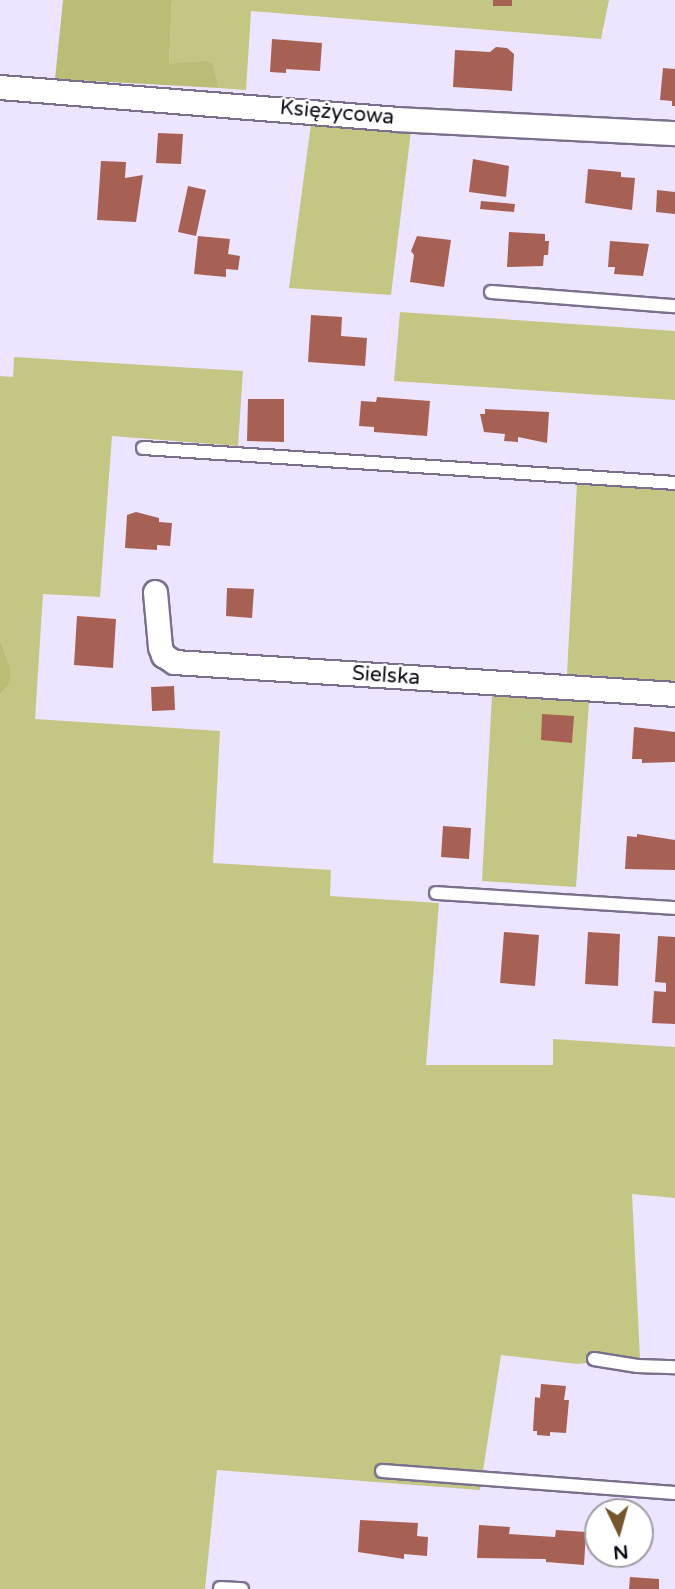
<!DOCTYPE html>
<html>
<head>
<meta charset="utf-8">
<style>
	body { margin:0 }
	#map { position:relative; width:675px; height:1589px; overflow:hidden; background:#ede4ff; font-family:"Varela Round",sans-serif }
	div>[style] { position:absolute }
	.green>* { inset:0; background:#c3c783 }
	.forest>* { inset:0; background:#b9bd75 }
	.building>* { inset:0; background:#a76154 }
	.roads { filter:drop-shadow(2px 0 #7a708e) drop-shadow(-2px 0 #7a708e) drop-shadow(0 2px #7a708e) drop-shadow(0 -2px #7a708e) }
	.service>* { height:12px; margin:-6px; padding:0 6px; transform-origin:6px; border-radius:6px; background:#fff }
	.minor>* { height:23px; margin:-11.5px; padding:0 11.5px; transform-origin:11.5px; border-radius:11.5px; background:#fff }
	span { translate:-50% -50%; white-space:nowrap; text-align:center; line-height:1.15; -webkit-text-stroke:5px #fff; paint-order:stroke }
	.street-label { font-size:21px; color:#0f0b16 }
	.north { position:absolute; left:584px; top:1498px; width:70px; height:70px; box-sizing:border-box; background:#fff; border:2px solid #9f9da2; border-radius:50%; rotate:175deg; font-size:19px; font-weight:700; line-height:28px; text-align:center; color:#0f0b16 }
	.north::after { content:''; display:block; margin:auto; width:24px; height:32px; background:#76562c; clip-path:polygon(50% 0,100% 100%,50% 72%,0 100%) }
</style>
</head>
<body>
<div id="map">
	<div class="green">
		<div style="clip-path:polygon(172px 0,609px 0,601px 39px,251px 11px,246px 90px,219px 88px,213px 65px,169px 64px)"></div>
		<div style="clip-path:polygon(311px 124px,411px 131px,391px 295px,289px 288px)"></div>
		<div style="clip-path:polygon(400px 312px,675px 331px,675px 400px,394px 381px)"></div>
		<div style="clip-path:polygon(14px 357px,243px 371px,238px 446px,112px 436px,100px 597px,43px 594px,35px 719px,220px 731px,213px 863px,331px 870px,330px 896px,439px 903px,426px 1065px,553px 1065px,553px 1039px,675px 1047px,675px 1198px,632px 1194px,640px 1358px,577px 1364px,501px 1355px,480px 1490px,217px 1470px,205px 1589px,0 1589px,0 695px,10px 683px,10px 666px,0 640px,0 376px,13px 377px)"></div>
		<div style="clip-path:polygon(577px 483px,675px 490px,675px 681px,567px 674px)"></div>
		<div style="clip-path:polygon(492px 695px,589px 702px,576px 887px,482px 881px)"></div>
	</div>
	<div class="forest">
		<div style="clip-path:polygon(63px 0,172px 0,169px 64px,206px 61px,213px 64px,219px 88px,55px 79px)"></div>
		<div style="clip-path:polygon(0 640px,10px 666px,10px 683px,0 695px)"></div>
	</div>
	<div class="building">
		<div style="clip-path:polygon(493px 0,512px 0,512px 6px,493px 6px)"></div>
		<div style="clip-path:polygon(272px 39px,322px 43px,320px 71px,286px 69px,286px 73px,270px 72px)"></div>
		<div style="clip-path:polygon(496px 47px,507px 48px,514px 54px,512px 91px,453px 87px,455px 50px,490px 52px)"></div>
		<div style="clip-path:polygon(663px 68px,675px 69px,675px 106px,672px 106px,672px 101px,660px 100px)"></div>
		<div style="clip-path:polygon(158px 133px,183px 134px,181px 164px,156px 163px)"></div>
		<div style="clip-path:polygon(473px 159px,509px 166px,506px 197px,469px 192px)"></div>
		<div style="clip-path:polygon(101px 161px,126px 162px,125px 178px,143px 175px,136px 222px,97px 220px)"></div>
		<div style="clip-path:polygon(588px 169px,621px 172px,621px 177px,635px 178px,632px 210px,585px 203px)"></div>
		<div style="clip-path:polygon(188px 186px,206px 190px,196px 236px,178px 232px)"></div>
		<div style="clip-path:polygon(657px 190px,675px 192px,675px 214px,656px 212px)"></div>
		<div style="clip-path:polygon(481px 201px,515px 204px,514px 212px,480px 209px)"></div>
		<div style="clip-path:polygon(509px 232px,545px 234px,545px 241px,549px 241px,548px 255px,544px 255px,543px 266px,507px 267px)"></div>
		<div style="clip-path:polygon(198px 236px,230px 239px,228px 254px,240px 256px,238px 270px,226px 269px,226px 277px,194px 274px)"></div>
		<div style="clip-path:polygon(417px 236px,451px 240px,444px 287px,410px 282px,414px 255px,411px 251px)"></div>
		<div style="clip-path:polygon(610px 241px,649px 244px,643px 276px,614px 274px,615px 267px,608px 267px)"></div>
		<div style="clip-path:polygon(311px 315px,342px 317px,341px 336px,367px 338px,365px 366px,308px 362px)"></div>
		<div style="clip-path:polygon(377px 397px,430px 401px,427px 436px,374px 432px,374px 427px,359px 426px,361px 401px,376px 402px)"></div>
		<div style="clip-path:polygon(248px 399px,284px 399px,284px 442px,247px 441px)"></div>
		<div style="clip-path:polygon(485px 409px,549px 412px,547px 443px,518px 437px,518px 442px,504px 441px,505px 434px,484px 432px,480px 414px,485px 414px)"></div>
		<div style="clip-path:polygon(136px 512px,159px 518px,159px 522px,172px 523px,170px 546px,157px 545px,157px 550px,125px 548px,127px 515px)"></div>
		<div style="clip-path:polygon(227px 588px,254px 589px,252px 618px,226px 616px)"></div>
		<div style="clip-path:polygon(77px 616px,116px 619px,113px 668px,74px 665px)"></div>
		<div style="clip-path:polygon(174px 686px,175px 710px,152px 711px,151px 687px)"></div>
		<div style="clip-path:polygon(542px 714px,574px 716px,572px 743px,541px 740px)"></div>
		<div style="clip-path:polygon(634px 727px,675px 732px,675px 762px,642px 763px,642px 759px,632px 759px)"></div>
		<div style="clip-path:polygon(443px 826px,471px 828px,469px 859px,441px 857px)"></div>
		<div style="clip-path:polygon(637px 834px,675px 840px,675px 870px,625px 869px,627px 836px,637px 837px)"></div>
		<div style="clip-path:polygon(504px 932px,539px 935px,535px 986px,500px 983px)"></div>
		<div style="clip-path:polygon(588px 932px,620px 934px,618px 986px,585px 984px)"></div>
		<div style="clip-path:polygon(658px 936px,675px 937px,675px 1024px,652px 1023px,654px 991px,666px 992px,666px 983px,655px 982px)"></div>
		<div style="clip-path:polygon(541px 1384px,566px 1386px,564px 1400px,569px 1400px,566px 1433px,550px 1432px,550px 1436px,537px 1435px,537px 1431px,533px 1431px,535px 1397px,540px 1398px)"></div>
		<div style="clip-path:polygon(360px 1520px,418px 1523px,417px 1536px,428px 1537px,427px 1556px,404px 1554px,404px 1559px,358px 1552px)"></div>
		<div style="clip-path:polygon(479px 1525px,510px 1527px,509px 1534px,555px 1537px,556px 1530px,586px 1532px,584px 1565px,546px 1562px,546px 1559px,477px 1558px)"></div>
		<div style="clip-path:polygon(630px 1577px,659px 1579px,659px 1589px,629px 1589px)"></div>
	</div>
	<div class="roads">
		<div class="service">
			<div style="left:491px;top:292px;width:185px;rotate:4.4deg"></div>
			<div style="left:143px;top:448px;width:533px;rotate:3.76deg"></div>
			<div style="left:436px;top:893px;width:239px;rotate:3.6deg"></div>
			<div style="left:594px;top:1359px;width:44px;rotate:9.2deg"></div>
			<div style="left:637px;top:1366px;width:38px;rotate:2deg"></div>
			<div style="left:382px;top:1471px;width:294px;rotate:4.3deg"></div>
			<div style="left:220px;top:1588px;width:22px;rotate:3deg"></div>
		</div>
		<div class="minor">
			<div style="left:0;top:87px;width:398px;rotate:4.6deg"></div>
			<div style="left:397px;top:119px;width:278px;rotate:2.9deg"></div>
			<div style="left:155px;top:592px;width:55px;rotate:84.8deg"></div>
			<div style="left:160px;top:647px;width:9px;rotate:69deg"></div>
			<div style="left:163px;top:655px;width:13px;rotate:32deg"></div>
			<div style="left:174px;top:662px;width:502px;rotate:3.65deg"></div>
		</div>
	</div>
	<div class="street-label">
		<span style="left:337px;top:113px;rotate:5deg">Księżycowa</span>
		<span style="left:386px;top:676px;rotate:4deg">Sielska</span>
	</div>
	<div class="north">N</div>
</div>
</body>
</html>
